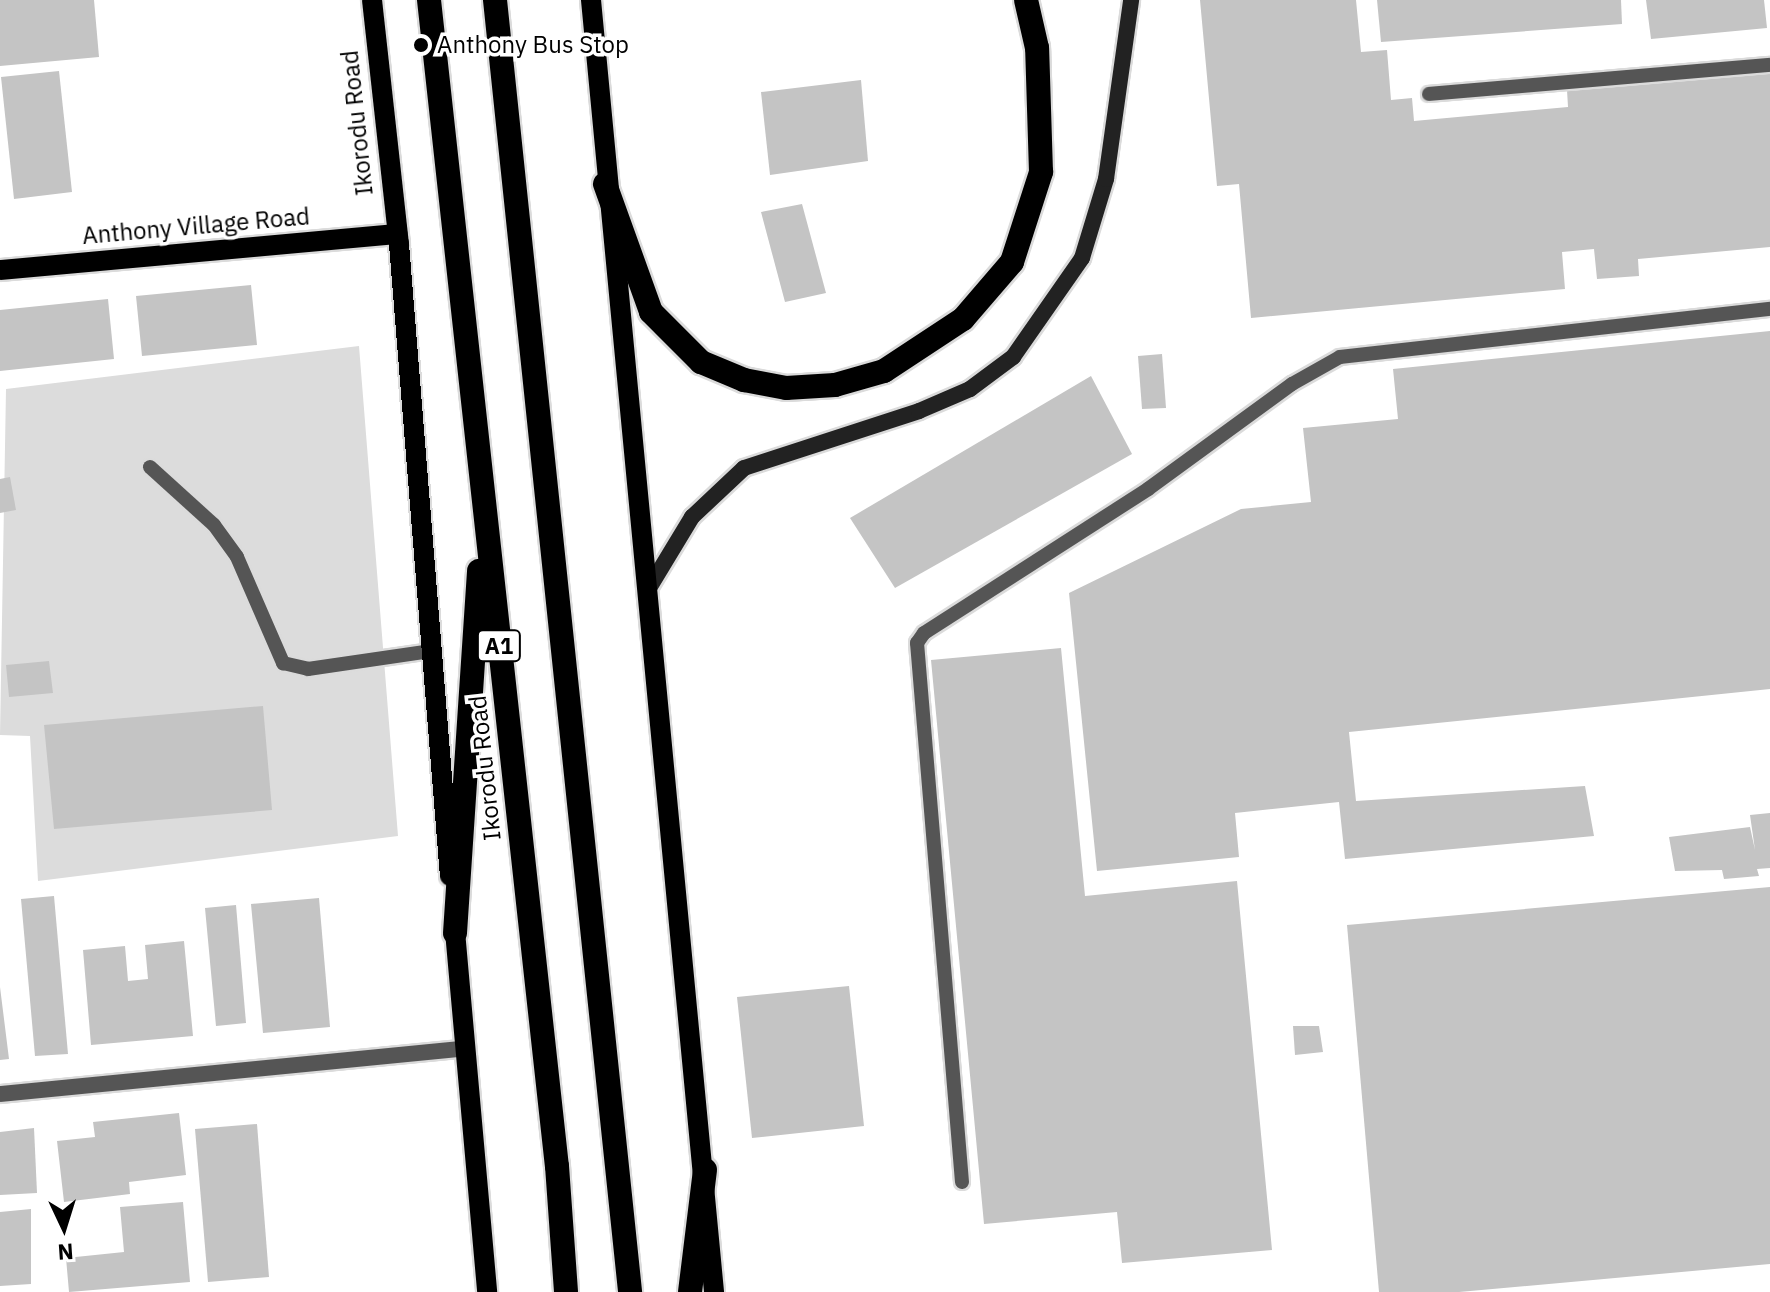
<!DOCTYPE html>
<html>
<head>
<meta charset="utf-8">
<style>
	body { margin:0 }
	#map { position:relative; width:1770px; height:1292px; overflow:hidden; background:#fff; font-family:"IBM Plex Sans",sans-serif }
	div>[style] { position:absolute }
	.green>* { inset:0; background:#dcdcdc }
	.building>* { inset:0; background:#c4c4c4 }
	.roads { filter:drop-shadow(2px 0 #dbdbdb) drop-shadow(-2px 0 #dbdbdb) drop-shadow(0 2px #dbdbdb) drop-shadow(0 -2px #dbdbdb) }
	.service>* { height:14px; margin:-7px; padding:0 7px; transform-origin:7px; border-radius:7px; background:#555 }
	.minor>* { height:16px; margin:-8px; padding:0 8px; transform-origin:8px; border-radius:8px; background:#555 }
	.secondary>* { height:16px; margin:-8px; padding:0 8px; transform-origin:8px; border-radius:8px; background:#222 }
	.primary>* { height:20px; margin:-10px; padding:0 10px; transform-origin:10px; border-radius:10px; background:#000 }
	.motorway>* { height:24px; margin:-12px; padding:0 12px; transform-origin:12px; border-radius:12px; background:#000 }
	.dots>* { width:22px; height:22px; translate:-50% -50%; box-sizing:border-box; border:4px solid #fff; border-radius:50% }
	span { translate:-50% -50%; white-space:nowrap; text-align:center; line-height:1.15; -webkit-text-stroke:7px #fff; paint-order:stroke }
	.shield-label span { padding:2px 6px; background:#fff; border:2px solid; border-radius:6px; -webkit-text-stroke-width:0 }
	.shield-label { font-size:22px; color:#000; font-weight:700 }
	.poi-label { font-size:24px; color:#000 }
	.left { translate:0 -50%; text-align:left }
	.street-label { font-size:24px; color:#000 }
	.north { position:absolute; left:24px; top:1188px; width:80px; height:80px; -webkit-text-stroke:6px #fff; paint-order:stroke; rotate:176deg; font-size:22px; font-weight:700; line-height:32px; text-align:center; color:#000 }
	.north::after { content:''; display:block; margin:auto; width:28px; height:36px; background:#000; clip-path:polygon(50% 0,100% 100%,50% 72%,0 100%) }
</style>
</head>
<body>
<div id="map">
	<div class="green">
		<div style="clip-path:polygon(359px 346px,398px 836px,38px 881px,30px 736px,0 735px,6px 389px)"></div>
	</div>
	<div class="building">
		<div style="clip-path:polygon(0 0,94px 0,99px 57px,0 66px)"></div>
		<div style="clip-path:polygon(1200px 0,1356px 0,1361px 52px,1387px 50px,1391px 100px,1412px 98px,1414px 121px,1568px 107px,1567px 90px,1770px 71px,1770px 247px,1638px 259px,1639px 276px,1597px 279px,1594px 249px,1562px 252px,1565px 289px,1251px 318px,1239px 184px,1217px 186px)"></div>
		<div style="clip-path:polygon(1377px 0,1621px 0,1622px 24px,1381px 42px)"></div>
		<div style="clip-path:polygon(1646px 0,1764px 0,1767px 28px,1651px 39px)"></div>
		<div style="clip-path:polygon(59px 71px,72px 192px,14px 199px,1px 77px)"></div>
		<div style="clip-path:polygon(861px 80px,868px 161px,770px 175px,761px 92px)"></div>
		<div style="clip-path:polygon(802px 204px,826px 293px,785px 302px,761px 212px)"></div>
		<div style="clip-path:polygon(251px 285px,257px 345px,142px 356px,136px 296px)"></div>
		<div style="clip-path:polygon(108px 299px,114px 359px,0 371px,0 310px)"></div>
		<div style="clip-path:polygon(1770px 331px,1770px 689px,1349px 732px,1356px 801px,1585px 786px,1594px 836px,1345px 859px,1339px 802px,1235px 813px,1239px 857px,1097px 871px,1069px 593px,1241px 509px,1311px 502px,1303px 428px,1398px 419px,1393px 369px)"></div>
		<div style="clip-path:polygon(1162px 354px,1166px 408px,1142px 409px,1138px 356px)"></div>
		<div style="clip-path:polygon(1091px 376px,1132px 454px,895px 588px,850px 518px)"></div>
		<div style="clip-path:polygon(10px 477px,16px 510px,0 513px,0 479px)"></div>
		<div style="clip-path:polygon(1061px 648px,1085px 896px,1237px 881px,1272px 1250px,1122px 1263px,1117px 1212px,984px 1224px,931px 660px)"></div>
		<div style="clip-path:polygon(49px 661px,53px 693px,9px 697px,6px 665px)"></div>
		<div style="clip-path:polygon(263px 706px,272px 810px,54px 829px,44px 725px)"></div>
		<div style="clip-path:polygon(1770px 813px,1770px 868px,1757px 869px,1759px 876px,1724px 879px,1722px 870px,1675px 871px,1669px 837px,1750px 827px,1755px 850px,1750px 815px)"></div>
		<div style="clip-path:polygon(1770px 887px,1770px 1264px,1459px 1292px,1379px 1292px,1347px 925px)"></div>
		<div style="clip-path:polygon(54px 896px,68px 1054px,35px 1056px,21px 899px)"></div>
		<div style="clip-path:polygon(319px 898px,330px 1027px,263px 1033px,251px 904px)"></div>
		<div style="clip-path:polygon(236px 905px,246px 1023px,216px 1026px,205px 908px)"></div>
		<div style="clip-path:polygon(184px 941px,193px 1036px,91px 1045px,83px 950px,125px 946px,128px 981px,148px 979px,145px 945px)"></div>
		<div style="clip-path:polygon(849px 986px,864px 1126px,752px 1138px,737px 997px)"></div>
		<div style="clip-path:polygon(0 987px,9px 1059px,0 1060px)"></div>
		<div style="clip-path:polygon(1293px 1026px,1319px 1026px,1323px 1052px,1295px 1055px)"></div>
		<div style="clip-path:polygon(179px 1113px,186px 1175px,129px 1182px,130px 1194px,64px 1202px,57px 1141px,95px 1137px,93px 1122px)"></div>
		<div style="clip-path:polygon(257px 1124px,269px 1277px,208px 1282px,195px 1129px)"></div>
		<div style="clip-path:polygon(34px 1128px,37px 1193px,0 1195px,0 1132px)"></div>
		<div style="clip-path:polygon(183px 1202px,190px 1282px,69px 1292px,66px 1258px,124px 1252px,120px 1207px)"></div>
		<div style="clip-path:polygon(31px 1209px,31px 1284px,0 1286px,0 1212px)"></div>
	</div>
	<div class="roads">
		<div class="service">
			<div style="left:1429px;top:94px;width:342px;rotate:-4.9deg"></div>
			<div style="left:150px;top:467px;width:86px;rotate:42.2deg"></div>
			<div style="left:214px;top:525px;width:39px;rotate:54deg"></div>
			<div style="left:237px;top:557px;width:116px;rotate:66.5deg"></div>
			<div style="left:283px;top:663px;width:26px;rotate:13deg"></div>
			<div style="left:308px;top:669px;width:125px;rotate:-8.3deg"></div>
			<div style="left:962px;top:1182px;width:541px;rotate:-94.77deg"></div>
			<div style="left:917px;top:643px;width:12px;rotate:-55deg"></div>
			<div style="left:924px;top:633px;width:266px;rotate:-32.7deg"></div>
			<div style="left:1148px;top:489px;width:178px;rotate:-36.1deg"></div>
			<div style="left:1292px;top:384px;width:55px;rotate:-29.4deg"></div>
			<div style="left:1340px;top:357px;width:433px;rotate:-6.4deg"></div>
		</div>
		<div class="minor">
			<div style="left:0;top:1094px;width:465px;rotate:-5.6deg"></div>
		</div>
		<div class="secondary">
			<div style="left:646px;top:593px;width:89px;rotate:-58.8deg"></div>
			<div style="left:692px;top:517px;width:71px;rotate:-43.3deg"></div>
			<div style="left:744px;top:468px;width:184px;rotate:-18deg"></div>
			<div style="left:919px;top:411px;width:56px;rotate:-23.3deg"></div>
			<div style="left:970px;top:389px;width:54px;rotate:-36.7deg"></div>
			<div style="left:1013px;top:357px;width:121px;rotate:-55.1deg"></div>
			<div style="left:1082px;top:258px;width:83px;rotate:-73.1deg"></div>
			<div style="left:1106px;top:179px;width:181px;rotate:-82deg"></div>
		</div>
		<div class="primary">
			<div style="left:372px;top:0;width:245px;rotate:83.7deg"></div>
			<div style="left:399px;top:244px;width:634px;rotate:85.39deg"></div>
			<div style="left:591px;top:0;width:1298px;rotate:84.56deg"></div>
			<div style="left:0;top:270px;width:399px;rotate:-5.2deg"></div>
			<div style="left:454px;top:920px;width:373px;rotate:84.9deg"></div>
		</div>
		<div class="motorway">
			<div style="left:429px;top:0;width:1173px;rotate:83.74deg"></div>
			<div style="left:557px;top:1166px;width:126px;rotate:85.9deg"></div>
			<div style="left:495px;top:0;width:1299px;rotate:84.03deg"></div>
			<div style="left:605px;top:184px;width:136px;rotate:70.2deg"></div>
			<div style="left:651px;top:312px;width:71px;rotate:45deg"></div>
			<div style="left:701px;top:362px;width:47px;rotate:22.7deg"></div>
			<div style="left:744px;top:380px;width:43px;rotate:10.8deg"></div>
			<div style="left:786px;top:388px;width:49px;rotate:-3.5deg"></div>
			<div style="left:835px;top:385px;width:51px;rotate:-15.9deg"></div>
			<div style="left:884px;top:371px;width:95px;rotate:-33.4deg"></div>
			<div style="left:963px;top:319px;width:75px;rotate:-49.3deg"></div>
			<div style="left:1012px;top:262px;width:95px;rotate:-72.1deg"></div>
			<div style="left:1041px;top:172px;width:124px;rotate:-91.8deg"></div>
			<div style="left:1037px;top:48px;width:49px;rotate:-102.9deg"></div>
			<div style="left:455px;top:933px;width:363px;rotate:-86.2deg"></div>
			<div style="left:690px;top:1292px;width:123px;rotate:-83deg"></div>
		</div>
	</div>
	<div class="dots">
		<div style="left:421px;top:45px;background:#000"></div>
	</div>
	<div class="shield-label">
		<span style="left:499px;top:646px">A1</span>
	</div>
	<div class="poi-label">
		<span class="left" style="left:437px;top:45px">Anthony Bus Stop</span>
	</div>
	<div class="street-label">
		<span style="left:357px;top:123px;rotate:-96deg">Ikorodu Road</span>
		<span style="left:196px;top:226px;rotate:-5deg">Anthony Village Road</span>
		<span style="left:485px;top:768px;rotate:-96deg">Ikorodu Road</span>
	</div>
	<div class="north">N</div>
</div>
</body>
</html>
